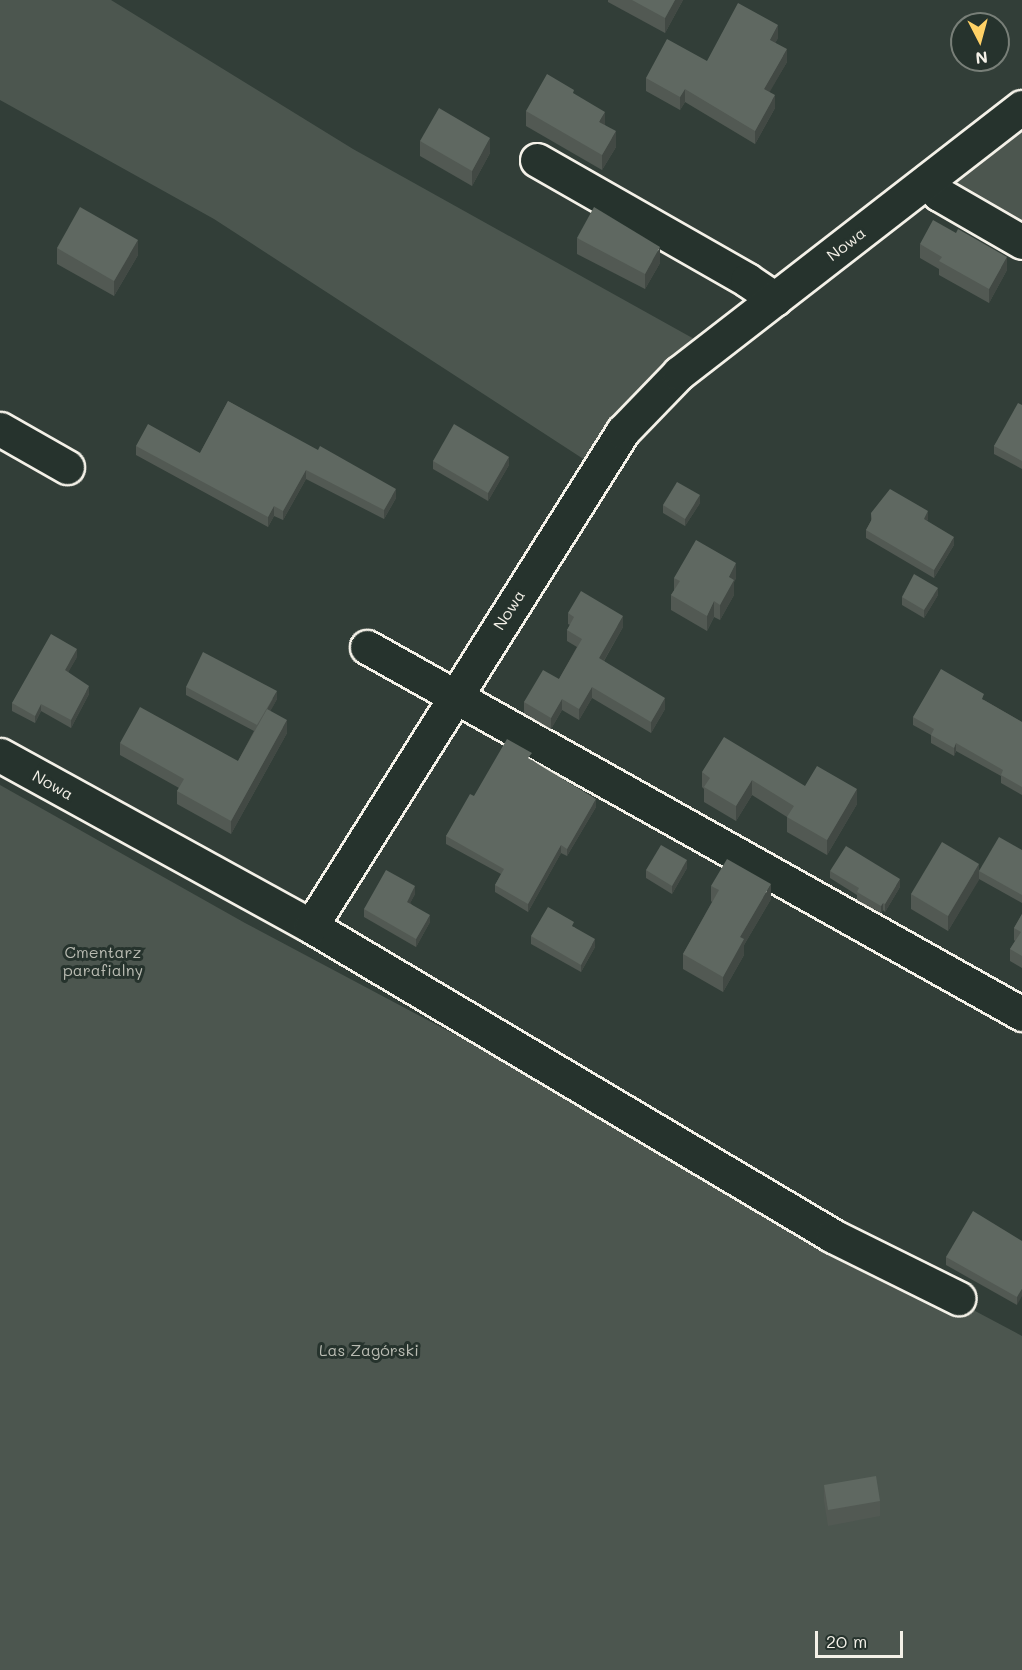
<!DOCTYPE html>
<html>
<head>
<meta charset="utf-8">
<style>
	body { margin:0 }
	#map { position:relative; width:1022px; height:1670px; overflow:hidden; background:#323e38; font-family:Mali,sans-serif }
	div>[style] { position:absolute }
	.green>* { inset:0; background:#4c564f }
	.roads { filter:drop-shadow(2px 0 #f4f1e8) drop-shadow(-2px 0 #f4f1e8) drop-shadow(0 2px #f4f1e8) drop-shadow(0 -2px #f4f1e8) }
	.minor>* { height:33px; margin:-16.5px; padding:0 16.5px; transform-origin:16.5px; border-radius:16.5px; background:#26332d }
	.wall>* { inset:0; background:#525953 }
	.shaded-wall>* { inset:0; background:#424944 }
	.building>* { inset:0; background:#5f6861 }
	span { translate:-50% -50%; white-space:nowrap; text-align:center; line-height:1.15; -webkit-text-stroke:6px #26332d; paint-order:stroke }
	.street-label { font-size:16px; color:#f4f1e8 }
	.park-label { font-size:16px; color:#b9bbb2 }
	.north { position:absolute; left:950px; top:12px; width:60px; height:60px; box-sizing:border-box; background:#26332d; border:2px solid #787f78; border-radius:50%; rotate:174deg; font-size:16px; font-weight:700; line-height:24px; text-align:center; color:#f4f1e8 }
	.north::after { content:''; display:block; margin:auto; width:21px; height:27px; background:#ffd166; clip-path:polygon(50% 0,100% 100%,50% 72%,0 100%) }
	.scale { position:absolute; left:815px; top:1631px; width:88px; height:27px; box-sizing:border-box; border:3px solid #f4f1e8; border-top:0; padding-left:8px; font-size:18px; line-height:21px; white-space:nowrap; color:#f4f1e8; -webkit-text-stroke:4px #26332d; paint-order:stroke }
</style>
</head>
<body>
<div id="map">
	<div class="green">
		<div style="clip-path:polygon(0 0,111px 0,353px 149px,696px 340px,588px 462px,214px 219px,0 100px)"></div>
		<div style="clip-path:polygon(1022px 132px,1022px 221px,955px 183px)"></div>
		<div style="clip-path:polygon(0 785px,245px 923px,1022px 1336px,1022px 1670px,0 1670px)"></div>
	</div>
	<div class="roads">
		<div class="minor">
			<div style="left:537px;top:160px;width:242px;rotate:29.7deg"></div>
			<div style="left:747px;top:280px;width:34px;rotate:34deg"></div>
			<div style="left:927px;top:181px;width:18px;rotate:47deg"></div>
			<div style="left:939px;top:194px;width:96px;rotate:30deg"></div>
			<div style="left:0;top:429px;width:77px;rotate:29.6deg"></div>
			<div style="left:367px;top:647px;width:751px;rotate:29.26deg"></div>
			<div style="left:0;top:755px;width:355px;rotate:28.8deg"></div>
			<div style="left:311px;top:926px;width:607px;rotate:30.7deg"></div>
			<div style="left:833px;top:1236px;width:140px;rotate:26.4deg"></div>
			<div style="left:311px;top:926px;width:585px;rotate:-57.78deg"></div>
			<div style="left:623px;top:431px;width:81px;rotate:-46deg"></div>
			<div style="left:679px;top:373px;width:434px;rotate:-37.8deg"></div>
		</div>
	</div>
	<div class="wall">
		<div style="clip-path:polygon(608px 0,683px 0,665px 33px,608px 2px)"></div>
		<div style="clip-path:polygon(778px 38px,775px 43px,787px 62px,769px 92px,775px 108px,755px 144px,685px 102px,680px 110px,646px 91px,646px 78px,707px 61px)"></div>
		<div style="clip-path:polygon(574px 94px,605px 125px,616px 147px,602px 170px,526px 126px,526px 111px)"></div>
		<div style="clip-path:polygon(420px 141px,490px 153px,472px 186px,420px 156px)"></div>
		<div style="clip-path:polygon(577px 238px,660px 263px,645px 289px,577px 254px)"></div>
		<div style="clip-path:polygon(920px 244px,1007px 270px,989px 303px,939px 275px,939px 269px,920px 258px)"></div>
		<div style="clip-path:polygon(57px 248px,138px 255px,114px 296px,57px 264px)"></div>
		<div style="clip-path:polygon(228px 401px,396px 498px,384px 519px,306px 479px,283px 520px,274px 516px,268px 527px,136px 455px,136px 446px,200px 453px)"></div>
		<div style="clip-path:polygon(1022px 405px,1022px 469px,994px 454px,994px 446px)"></div>
		<div style="clip-path:polygon(433px 461px,509px 465px,488px 501px,433px 469px)"></div>
		<div style="clip-path:polygon(700px 503px,685px 526px,663px 513px,663px 505px)"></div>
		<div style="clip-path:polygon(871px 513px,928px 519px,927px 521px,954px 545px,934px 578px,866px 538px,866px 530px,871px 521px)"></div>
		<div style="clip-path:polygon(674px 578px,736px 578px,734px 582px,734px 595px,720px 620px,714px 617px,707px 631px,671px 610px,671px 595px,674px 591px)"></div>
		<div style="clip-path:polygon(938px 595px,924px 618px,902px 605px,902px 597px)"></div>
		<div style="clip-path:polygon(568px 613px,623px 627px,604px 661px,665px 709px,651px 733px,592px 698px,579px 720px,562px 710px,551px 729px,524px 713px,524px 702px,559px 679px,577px 647px,567px 641px,567px 630px,570px 625px,568px 624px)"></div>
		<div style="clip-path:polygon(77px 657px,68px 672px,89px 694px,71px 728px,41px 711px,35px 723px,12px 711px,12px 703px)"></div>
		<div style="clip-path:polygon(186px 687px,277px 699px,270px 711px,287px 733px,231px 834px,177px 804px,177px 791px,179px 788px,120px 755px,120px 743px,238px 761px,254px 731px,186px 695px)"></div>
		<div style="clip-path:polygon(984px 700px,1022px 722px,1022px 795px,1001px 783px,1001px 776px,956px 751px,954px 756px,931px 743px,931px 735px,913px 725px,913px 717px)"></div>
		<div style="clip-path:polygon(532px 760px,596px 807px,567px 856px,561px 853px,528px 912px,495px 892px,495px 885px,501px 874px,446px 844px,446px 836px,474px 796px)"></div>
		<div style="clip-path:polygon(702px 772px,805px 786px,857px 804px,827px 855px,787px 832px,787px 817px,752px 795px,736px 821px,704px 802px,704px 789px,702px 787px)"></div>
		<div style="clip-path:polygon(1022px 850px,1022px 903px,979px 879px,948px 931px,911px 909px,911px 894px,979px 871px)"></div>
		<div style="clip-path:polygon(687px 868px,672px 894px,646px 878px,646px 870px)"></div>
		<div style="clip-path:polygon(830px 871px,900px 887px,885px 912px,883px 910px,881px 913px,857px 900px,857px 895px,830px 878px)"></div>
		<div style="clip-path:polygon(711px 886px,771px 899px,744px 945px,744px 955px,723px 992px,683px 969px,683px 954px,712px 902px,711px 901px)"></div>
		<div style="clip-path:polygon(415px 894px,410px 903px,430px 922px,416px 947px,364px 917px,364px 909px)"></div>
		<div style="clip-path:polygon(1022px 914px,1022px 968px,1010px 961px,1010px 949px,1015px 941px,1014px 940px,1014px 928px)"></div>
		<div style="clip-path:polygon(574px 927px,595px 947px,581px 972px,531px 944px,531px 936px)"></div>
		<div style="clip-path:polygon(1022px 1241px,1017px 1305px,946px 1265px,946px 1257px)"></div>
		<div style="clip-path:polygon(824px 1485px,880px 1501px,880px 1516px,828px 1526px,824px 1501px)"></div>
	</div>
	<div class="shaded-wall">
		<div style="clip-path:polygon(675px 0,683px 0,665px 33px,665px 18px)"></div>
		<div style="clip-path:polygon(778px 25px,778px 38px,770px 53px,770px 40px)"></div>
		<div style="clip-path:polygon(787px 49px,787px 62px,764px 102px,764px 89px)"></div>
		<div style="clip-path:polygon(685px 89px,685px 102px,680px 110px,680px 97px)"></div>
		<div style="clip-path:polygon(775px 95px,775px 108px,755px 144px,755px 131px)"></div>
		<div style="clip-path:polygon(605px 112px,605px 127px,599px 122px)"></div>
		<div style="clip-path:polygon(616px 131px,616px 147px,602px 170px,602px 155px)"></div>
		<div style="clip-path:polygon(490px 138px,490px 153px,472px 186px,472px 171px)"></div>
		<div style="clip-path:polygon(138px 240px,138px 255px,114px 296px,114px 281px)"></div>
		<div style="clip-path:polygon(660px 247px,660px 263px,645px 289px,645px 274px)"></div>
		<div style="clip-path:polygon(1007px 257px,1007px 270px,989px 303px,989px 289px)"></div>
		<div style="clip-path:polygon(509px 457px,509px 465px,488px 501px,488px 493px)"></div>
		<div style="clip-path:polygon(306px 470px,306px 479px,283px 520px,283px 511px)"></div>
		<div style="clip-path:polygon(396px 489px,396px 498px,384px 519px,384px 510px)"></div>
		<div style="clip-path:polygon(700px 495px,700px 503px,685px 526px,685px 519px)"></div>
		<div style="clip-path:polygon(274px 506px,274px 516px,268px 527px,268px 517px)"></div>
		<div style="clip-path:polygon(928px 511px,928px 519px,924px 527px,924px 519px)"></div>
		<div style="clip-path:polygon(954px 537px,954px 545px,934px 578px,934px 570px)"></div>
		<div style="clip-path:polygon(736px 563px,736px 578px,734px 582px,734px 595px,720px 620px,720px 605px,729px 577px)"></div>
		<div style="clip-path:polygon(938px 588px,938px 595px,924px 618px,924px 610px)"></div>
		<div style="clip-path:polygon(714px 601px,714px 617px,707px 631px,707px 616px)"></div>
		<div style="clip-path:polygon(623px 616px,623px 627px,599px 669px,599px 658px)"></div>
		<div style="clip-path:polygon(77px 649px,77px 657px,65px 678px,65px 670px)"></div>
		<div style="clip-path:polygon(89px 686px,89px 694px,71px 728px,71px 720px)"></div>
		<div style="clip-path:polygon(592px 687px,592px 698px,579px 720px,579px 709px)"></div>
		<div style="clip-path:polygon(277px 691px,277px 699px,258px 734px,258px 726px)"></div>
		<div style="clip-path:polygon(665px 698px,665px 709px,651px 733px,651px 722px)"></div>
		<div style="clip-path:polygon(562px 699px,562px 710px,551px 729px,551px 718px)"></div>
		<div style="clip-path:polygon(41px 704px,41px 711px,35px 723px,35px 716px)"></div>
		<div style="clip-path:polygon(287px 720px,287px 733px,231px 834px,231px 821px)"></div>
		<div style="clip-path:polygon(956px 743px,956px 751px,954px 756px,954px 748px)"></div>
		<div style="clip-path:polygon(752px 780px,752px 795px,736px 821px,736px 806px)"></div>
		<div style="clip-path:polygon(857px 789px,857px 804px,827px 855px,827px 840px)"></div>
		<div style="clip-path:polygon(596px 799px,596px 807px,567px 856px,567px 849px)"></div>
		<div style="clip-path:polygon(561px 845px,561px 853px,528px 912px,528px 904px)"></div>
		<div style="clip-path:polygon(687px 860px,687px 868px,672px 894px,672px 886px)"></div>
		<div style="clip-path:polygon(979px 864px,979px 880px,948px 931px,948px 916px)"></div>
		<div style="clip-path:polygon(900px 879px,900px 887px,885px 912px,885px 904px)"></div>
		<div style="clip-path:polygon(771px 884px,771px 899px,744px 945px,744px 955px,723px 992px,723px 977px,740px 937px)"></div>
		<div style="clip-path:polygon(415px 886px,415px 894px,407px 909px,407px 902px)"></div>
		<div style="clip-path:polygon(883px 903px,883px 910px,881px 913px,881px 906px)"></div>
		<div style="clip-path:polygon(430px 915px,430px 922px,416px 947px,416px 939px)"></div>
		<div style="clip-path:polygon(595px 939px,595px 947px,581px 972px,581px 965px)"></div>
		<div style="clip-path:polygon(1022px 1289px,1022px 1296px,1017px 1305px,1017px 1297px)"></div>
	</div>
	<div class="building">
		<div style="clip-path:polygon(632px 0,675px 0,665px 18px)"></div>
		<div style="clip-path:polygon(738px 3px,778px 25px,770px 40px,787px 49px,764px 89px,775px 95px,755px 131px,685px 89px,680px 97px,646px 78px,667px 39px,707px 61px)"></div>
		<div style="clip-path:polygon(547px 74px,574px 90px,573px 93px,605px 112px,599px 122px,616px 131px,602px 155px,526px 111px)"></div>
		<div style="clip-path:polygon(439px 108px,490px 138px,472px 171px,420px 141px)"></div>
		<div style="clip-path:polygon(80px 207px,138px 240px,114px 281px,57px 248px)"></div>
		<div style="clip-path:polygon(594px 207px,660px 247px,645px 274px,577px 238px)"></div>
		<div style="clip-path:polygon(933px 220px,956px 233px,958px 229px,1007px 257px,989px 289px,939px 261px,942px 257px,920px 244px)"></div>
		<div style="clip-path:polygon(228px 401px,318px 450px,320px 446px,396px 489px,384px 510px,306px 470px,283px 511px,274px 506px,268px 517px,136px 446px,148px 424px,200px 453px)"></div>
		<div style="clip-path:polygon(1018px 403px,1022px 405px,1022px 461px,994px 446px)"></div>
		<div style="clip-path:polygon(454px 424px,509px 457px,488px 493px,433px 461px)"></div>
		<div style="clip-path:polygon(677px 482px,700px 495px,685px 519px,663px 505px)"></div>
		<div style="clip-path:polygon(890px 489px,928px 511px,924px 519px,954px 537px,934px 570px,866px 530px,872px 519px,871px 513px)"></div>
		<div style="clip-path:polygon(696px 540px,736px 563px,729px 577px,734px 580px,720px 605px,714px 601px,707px 616px,671px 595px,680px 581px,674px 578px)"></div>
		<div style="clip-path:polygon(914px 574px,938px 588px,924px 610px,902px 597px)"></div>
		<div style="clip-path:polygon(581px 591px,623px 616px,599px 658px,665px 698px,651px 722px,592px 687px,579px 709px,562px 699px,551px 718px,524px 702px,543px 670px,559px 679px,582px 639px,567px 630px,574px 617px,568px 613px)"></div>
		<div style="clip-path:polygon(51px 634px,77px 649px,65px 670px,89px 686px,71px 720px,41px 704px,35px 716px,12px 703px)"></div>
		<div style="clip-path:polygon(203px 652px,277px 691px,257px 725px,186px 687px)"></div>
		<div style="clip-path:polygon(941px 669px,984px 694px,982px 699px,1022px 722px,1022px 787px,1001px 775px,1003px 770px,956px 743px,954px 748px,931px 735px,934px 729px,913px 717px)"></div>
		<div style="clip-path:polygon(140px 707px,238px 761px,267px 709px,287px 720px,231px 821px,177px 791px,184px 779px,120px 743px)"></div>
		<div style="clip-path:polygon(724px 737px,805px 786px,817px 766px,857px 789px,827px 840px,787px 817px,794px 806px,752px 780px,736px 806px,704px 787px,710px 778px,702px 772px)"></div>
		<div style="clip-path:polygon(507px 739px,532px 753px,528px 758px,596px 799px,567px 849px,561px 845px,528px 904px,495px 885px,504px 869px,446px 836px,470px 794px,474px 796px)"></div>
		<div style="clip-path:polygon(999px 837px,1022px 850px,1022px 895px,979px 871px)"></div>
		<div style="clip-path:polygon(942px 842px,979px 864px,948px 916px,911px 894px)"></div>
		<div style="clip-path:polygon(661px 845px,687px 860px,672px 886px,646px 870px)"></div>
		<div style="clip-path:polygon(846px 846px,900px 879px,885px 904px,883px 903px,881px 906px,857px 892px,859px 888px,830px 871px)"></div>
		<div style="clip-path:polygon(727px 859px,771px 884px,740px 937px,744px 939px,723px 977px,683px 954px,719px 890px,711px 886px)"></div>
		<div style="clip-path:polygon(386px 870px,415px 886px,407px 902px,430px 915px,416px 939px,364px 909px)"></div>
		<div style="clip-path:polygon(548px 907px,574px 922px,572px 926px,595px 939px,581px 965px,531px 936px)"></div>
		<div style="clip-path:polygon(1022px 914px,1022px 956px,1010px 949px,1021px 932px,1014px 928px)"></div>
		<div style="clip-path:polygon(973px 1211px,1022px 1241px,1022px 1289px,1017px 1297px,946px 1257px)"></div>
		<div style="clip-path:polygon(876px 1476px,880px 1501px,828px 1510px,824px 1485px)"></div>
	</div>
	<div class="street-label">
		<span style="left:846px;top:244px;rotate:-38deg">Nowa</span>
		<span style="left:509px;top:610px;rotate:-58deg">Nowa</span>
		<span style="left:53px;top:785px;rotate:29deg">Nowa</span>
	</div>
	<div class="park-label">
		<span style="left:103px;top:961px">Cmentarz<br>parafialny</span>
		<span style="left:369px;top:1350px">Las Zagórski</span>
	</div>
	<div class="north">N</div>
	<div class="scale">20 m</div>
</div>
</body>
</html>
